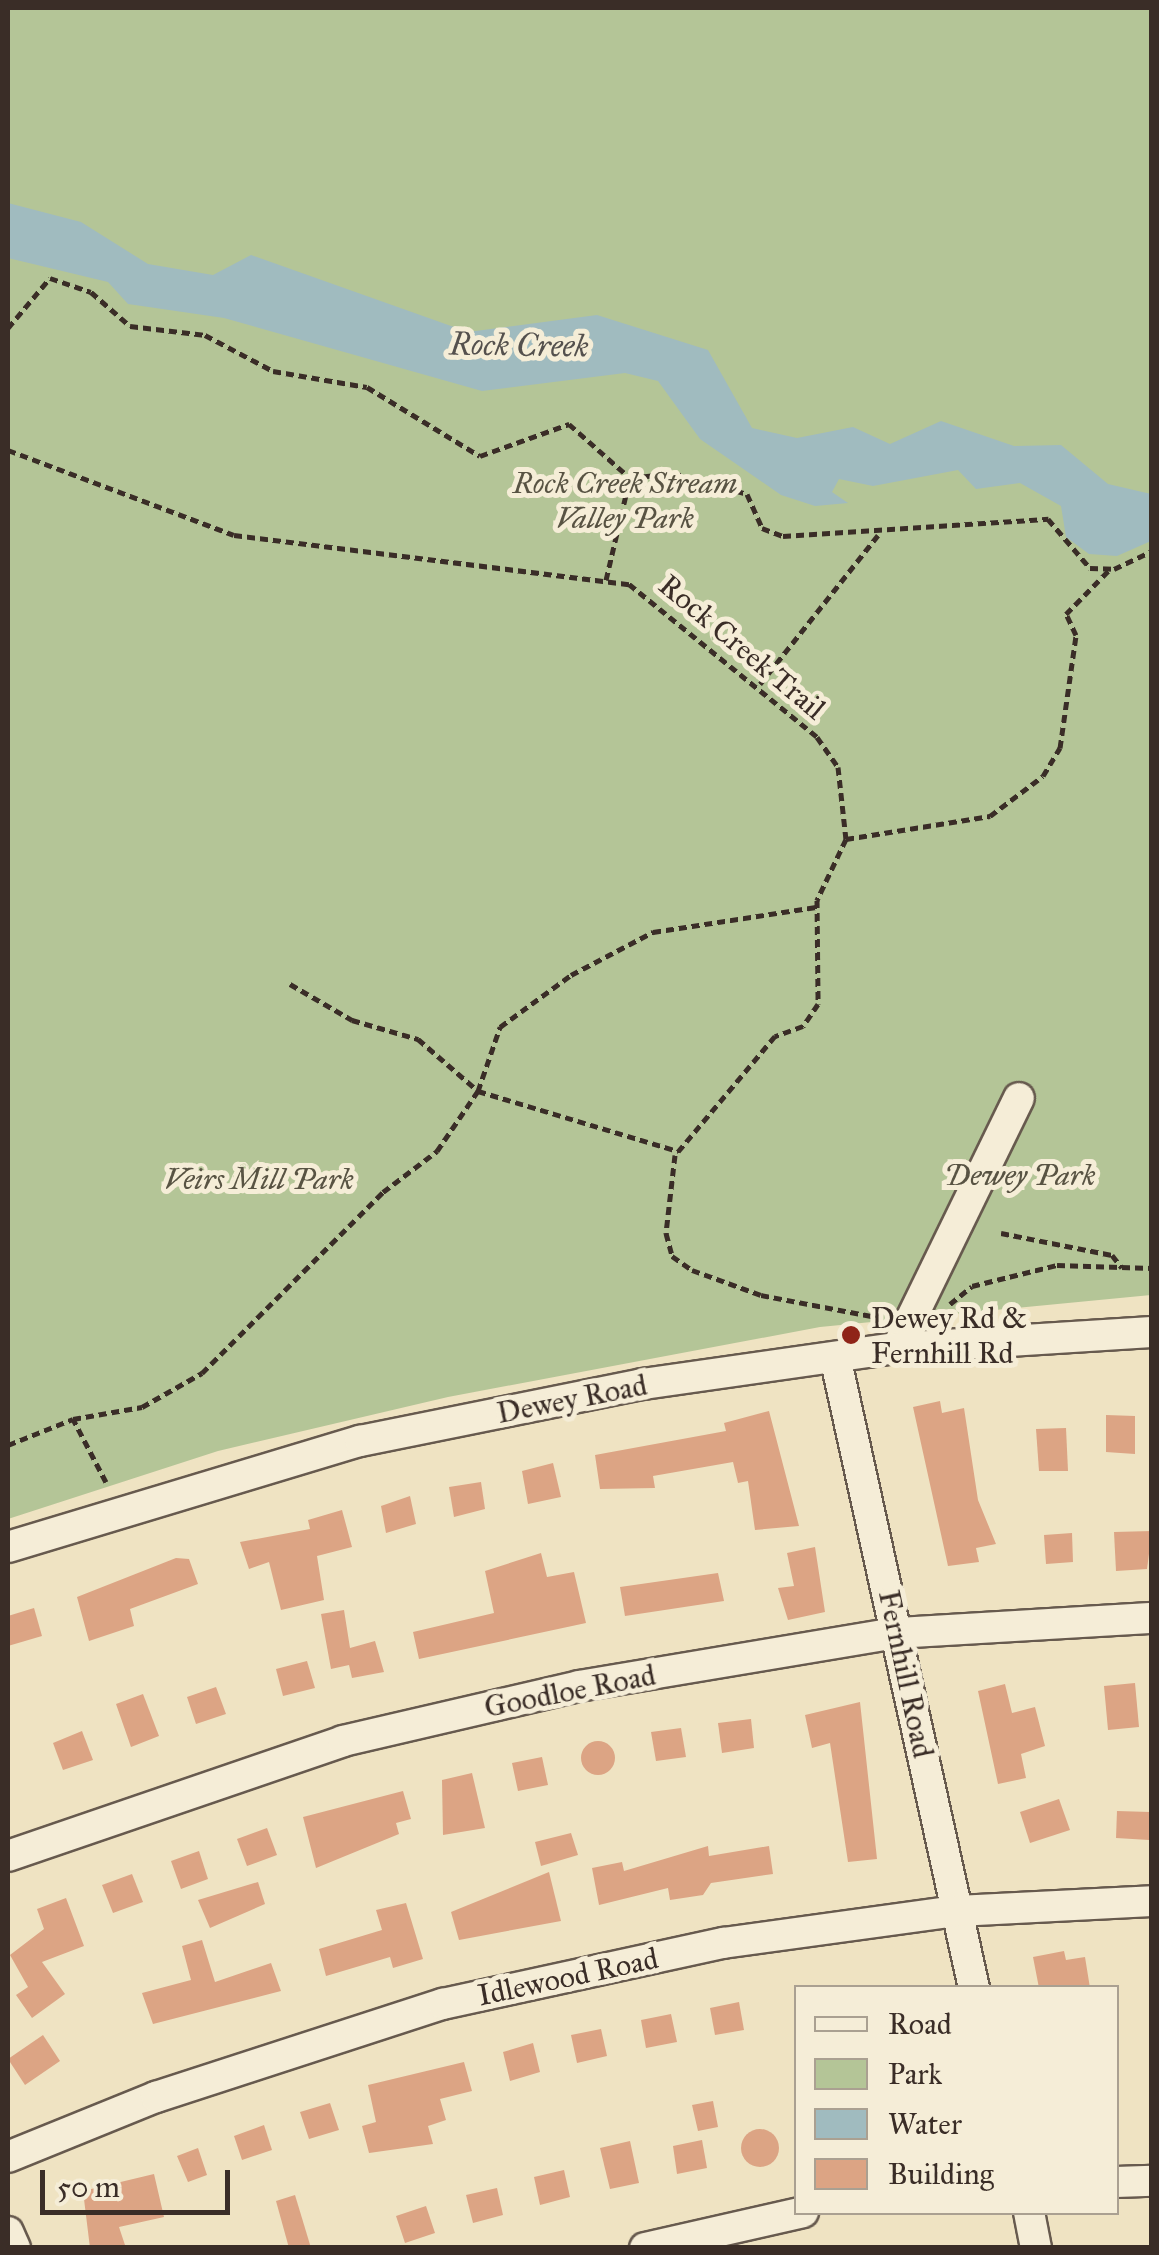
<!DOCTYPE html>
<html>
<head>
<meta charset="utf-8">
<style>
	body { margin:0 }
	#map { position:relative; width:1159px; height:2255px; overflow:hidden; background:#efe3c2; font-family:"IM FELL Great Primer",serif }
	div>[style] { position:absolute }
	.green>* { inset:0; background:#b4c597 }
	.water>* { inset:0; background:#a0bbbf }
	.building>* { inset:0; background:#dca484 }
	.round { border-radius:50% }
	.path>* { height:5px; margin-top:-2.5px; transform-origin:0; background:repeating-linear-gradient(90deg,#3a2d27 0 8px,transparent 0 13px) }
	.roads { filter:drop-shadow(2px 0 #675a4e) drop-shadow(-2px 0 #675a4e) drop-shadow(0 2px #675a4e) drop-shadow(0 -2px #675a4e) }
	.minor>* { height:30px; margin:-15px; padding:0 15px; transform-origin:15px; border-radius:15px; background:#f5edd7 }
	.dots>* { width:28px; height:28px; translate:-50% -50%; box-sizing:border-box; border:5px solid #f5edd7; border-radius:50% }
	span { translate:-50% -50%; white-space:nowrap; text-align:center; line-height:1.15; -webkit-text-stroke:10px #f5edd7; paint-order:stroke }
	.park-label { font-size:30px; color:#585343; font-style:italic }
	.street-label { font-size:30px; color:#3a2d27 }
	.poi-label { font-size:30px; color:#3a2d27 }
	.left { translate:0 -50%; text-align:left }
	.water-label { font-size:32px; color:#54504d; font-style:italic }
	.frame { position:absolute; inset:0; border:10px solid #3a2d27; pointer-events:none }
	.legend { position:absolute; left:794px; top:1985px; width:325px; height:230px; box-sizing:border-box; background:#f5edd7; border:2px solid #aaa091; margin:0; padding:12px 18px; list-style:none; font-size:30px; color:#3a2d27 }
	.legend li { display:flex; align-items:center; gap:20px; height:50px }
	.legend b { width:50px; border:2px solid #aaa091 }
	.scale { position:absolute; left:40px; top:2170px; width:190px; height:45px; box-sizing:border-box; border:5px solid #3a2d27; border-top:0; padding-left:12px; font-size:30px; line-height:35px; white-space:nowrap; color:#3a2d27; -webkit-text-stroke:8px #f5edd7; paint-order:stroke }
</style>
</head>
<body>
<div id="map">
	<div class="green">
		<div style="clip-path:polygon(8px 8px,1151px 8px,1151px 1295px,820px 1327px,448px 1397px,218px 1451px,8px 1519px)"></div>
	</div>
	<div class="water">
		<div style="clip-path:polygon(8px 203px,81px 222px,148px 264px,213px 275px,251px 255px,468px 332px,597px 315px,708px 350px,752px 428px,797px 438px,853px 427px,890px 444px,941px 421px,1014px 446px,1061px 445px,1108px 484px,1151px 494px,1151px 541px,1117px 556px,1089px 554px,1066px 537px,1061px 506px,1020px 483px,976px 489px,958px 470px,873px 486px,839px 479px,832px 492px,848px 503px,815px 506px,781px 495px,700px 439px,658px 381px,625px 373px,482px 391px,224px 318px,128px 304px,108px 282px,8px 258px)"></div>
	</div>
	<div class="building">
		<div style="clip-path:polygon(940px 1401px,942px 1413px,964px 1408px,978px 1500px,996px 1544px,976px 1548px,979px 1562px,948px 1566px,913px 1407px)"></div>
		<div style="clip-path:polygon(769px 1411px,799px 1526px,755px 1530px,748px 1481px,738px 1483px,733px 1462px,653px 1476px,655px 1488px,600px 1489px,595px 1455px,726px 1431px,724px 1423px)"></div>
		<div style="clip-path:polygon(1106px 1415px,1135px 1416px,1135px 1454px,1106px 1452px)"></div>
		<div style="clip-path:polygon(1066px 1428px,1068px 1471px,1039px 1471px,1036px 1429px)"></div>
		<div style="clip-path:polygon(553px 1463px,561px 1497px,528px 1504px,522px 1471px)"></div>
		<div style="clip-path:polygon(481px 1482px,485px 1509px,454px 1517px,449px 1487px)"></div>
		<div style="clip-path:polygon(410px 1496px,416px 1524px,386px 1533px,381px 1506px)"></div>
		<div style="clip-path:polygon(342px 1510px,352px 1547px,317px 1556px,324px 1600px,281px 1610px,269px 1562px,249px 1569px,240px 1542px,310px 1529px,308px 1520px)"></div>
		<div style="clip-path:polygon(1152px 1531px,1147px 1569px,1116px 1571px,1114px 1532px)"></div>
		<div style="clip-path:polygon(1072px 1533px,1073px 1562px,1046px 1564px,1044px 1535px)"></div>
		<div style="clip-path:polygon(815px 1547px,825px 1612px,788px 1620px,778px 1588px,794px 1586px,787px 1553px)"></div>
		<div style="clip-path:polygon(541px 1553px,547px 1577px,574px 1572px,586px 1623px,419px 1659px,413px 1632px,494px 1613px,485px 1571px)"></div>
		<div style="clip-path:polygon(176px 1558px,189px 1559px,198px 1584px,130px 1609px,134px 1626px,89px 1641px,77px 1597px)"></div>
		<div style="clip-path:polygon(718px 1573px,724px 1601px,625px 1616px,620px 1587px)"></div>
		<div style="clip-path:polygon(34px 1608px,42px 1636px,8px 1646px,8px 1616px)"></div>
		<div style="clip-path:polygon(344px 1610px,350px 1648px,375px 1641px,384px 1672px,352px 1678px,349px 1665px,331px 1669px,321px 1614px)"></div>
		<div style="clip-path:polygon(307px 1661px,315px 1688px,283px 1696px,276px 1669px)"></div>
		<div style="clip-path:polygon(1135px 1683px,1139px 1727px,1108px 1730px,1104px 1686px)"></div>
		<div style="clip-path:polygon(1005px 1684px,1012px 1713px,1035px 1707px,1045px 1746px,1021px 1754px,1026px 1778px,998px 1784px,978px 1691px)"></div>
		<div style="clip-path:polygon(216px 1687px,226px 1714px,196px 1724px,187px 1697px)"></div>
		<div style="clip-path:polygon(143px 1694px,159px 1736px,131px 1747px,116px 1704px)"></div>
		<div style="clip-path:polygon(860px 1702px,877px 1859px,848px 1862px,830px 1743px,812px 1748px,805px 1715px)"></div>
		<div style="clip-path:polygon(751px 1719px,754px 1748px,722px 1753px,718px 1723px)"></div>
		<div style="clip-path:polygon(681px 1728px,686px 1757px,656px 1761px,651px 1732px)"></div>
		<div style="clip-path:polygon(82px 1731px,93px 1760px,63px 1770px,53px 1743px)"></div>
		<div class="round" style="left:581px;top:1741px;width:34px;height:34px"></div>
		<div style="clip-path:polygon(542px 1757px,548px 1785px,518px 1791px,512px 1763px)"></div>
		<div style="clip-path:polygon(472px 1773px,485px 1828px,443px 1835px,442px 1780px)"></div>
		<div style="clip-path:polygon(403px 1791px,411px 1819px,396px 1823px,399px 1834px,316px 1868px,303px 1817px)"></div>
		<div style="clip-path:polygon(1059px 1799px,1070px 1830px,1030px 1843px,1020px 1812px)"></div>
		<div style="clip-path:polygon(1117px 1811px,1150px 1812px,1149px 1840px,1116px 1838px)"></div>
		<div style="clip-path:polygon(267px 1828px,277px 1855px,247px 1866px,237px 1839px)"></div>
		<div style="clip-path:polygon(571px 1833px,578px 1855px,541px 1866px,535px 1842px)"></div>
		<div style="clip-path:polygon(708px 1846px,709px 1856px,769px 1846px,773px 1874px,711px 1883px,703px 1895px,670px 1900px,668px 1888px,599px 1905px,592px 1868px,622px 1862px,624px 1871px)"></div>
		<div style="clip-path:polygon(199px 1851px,208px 1879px,181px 1889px,171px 1861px)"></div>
		<div style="clip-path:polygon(549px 1872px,561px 1921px,459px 1940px,451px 1912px)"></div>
		<div style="clip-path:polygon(132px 1874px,143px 1902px,113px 1913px,102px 1885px)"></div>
		<div style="clip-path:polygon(258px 1882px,265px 1904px,210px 1928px,198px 1900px)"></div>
		<div style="clip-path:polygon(66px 1898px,84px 1946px,42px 1962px,65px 1994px,32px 2018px,16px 1995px,28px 1987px,10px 1955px,44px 1929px,37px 1909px)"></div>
		<div style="clip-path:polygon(406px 1903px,423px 1959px,393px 1968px,390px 1957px,326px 1976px,319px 1949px,382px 1930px,376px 1910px)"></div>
		<div style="clip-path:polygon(202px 1940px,215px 1982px,271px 1963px,281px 1991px,153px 2024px,142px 1993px,191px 1980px,182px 1946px)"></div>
		<div style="clip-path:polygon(1064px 1951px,1066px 1960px,1085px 1957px,1090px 1988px,1039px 1988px,1033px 1957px)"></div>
		<div style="clip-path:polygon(739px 2002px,744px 2030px,715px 2035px,710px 2008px)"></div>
		<div style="clip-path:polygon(671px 2014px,677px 2042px,646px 2048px,641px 2020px)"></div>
		<div style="clip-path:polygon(601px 2029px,607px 2056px,577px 2063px,571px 2035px)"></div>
		<div style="clip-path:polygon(43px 2035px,60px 2061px,25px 2085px,8px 2059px)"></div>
		<div style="clip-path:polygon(533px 2043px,540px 2072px,510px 2081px,503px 2052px)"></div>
		<div style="clip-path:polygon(464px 2062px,472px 2091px,440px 2099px,446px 2120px,428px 2126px,433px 2144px,369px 2153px,362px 2126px,376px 2122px,368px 2085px)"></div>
		<div style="clip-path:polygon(713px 2101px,718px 2127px,698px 2131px,692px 2105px)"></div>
		<div style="clip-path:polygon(330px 2103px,339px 2130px,309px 2139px,300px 2112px)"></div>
		<div style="clip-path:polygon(264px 2125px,272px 2150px,242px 2160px,234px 2136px)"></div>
		<div class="round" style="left:741px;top:2129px;width:38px;height:38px"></div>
		<div style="clip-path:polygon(702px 2140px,707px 2168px,677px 2174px,673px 2146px)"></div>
		<div style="clip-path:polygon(630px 2141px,639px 2183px,610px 2189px,600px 2148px)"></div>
		<div style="clip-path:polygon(198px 2148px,207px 2175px,188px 2182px,177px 2156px)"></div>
		<div style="clip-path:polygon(564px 2170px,570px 2197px,540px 2205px,534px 2177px)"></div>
		<div style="clip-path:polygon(154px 2174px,164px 2217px,119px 2227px,126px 2248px,90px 2248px,83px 2191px)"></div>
		<div style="clip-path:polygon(497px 2188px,503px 2215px,473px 2223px,466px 2195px)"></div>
		<div style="clip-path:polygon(295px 2195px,311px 2248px,289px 2248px,276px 2201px)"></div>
		<div style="clip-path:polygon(426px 2206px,435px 2233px,405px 2243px,396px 2216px)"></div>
	</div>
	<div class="path">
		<div style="left:8px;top:328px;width:65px;rotate:-50deg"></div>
		<div style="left:50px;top:278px;width:43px;rotate:18.9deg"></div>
		<div style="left:91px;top:292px;width:52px;rotate:41.1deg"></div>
		<div style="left:130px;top:326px;width:76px;rotate:6.8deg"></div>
		<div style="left:205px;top:335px;width:77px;rotate:27.9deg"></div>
		<div style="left:273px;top:371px;width:95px;rotate:9.7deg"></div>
		<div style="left:367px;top:387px;width:132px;rotate:31.4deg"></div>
		<div style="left:480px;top:456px;width:95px;rotate:-19.8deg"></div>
		<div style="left:569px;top:424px;width:81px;rotate:41.5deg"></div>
		<div style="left:630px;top:478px;width:43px;rotate:-6.6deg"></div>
		<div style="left:673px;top:473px;width:77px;rotate:15.8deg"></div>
		<div style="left:747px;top:494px;width:37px;rotate:66deg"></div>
		<div style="left:762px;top:528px;width:22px;rotate:21deg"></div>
		<div style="left:783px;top:536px;width:266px;rotate:-3.7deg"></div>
		<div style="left:1048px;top:519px;width:65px;rotate:49.4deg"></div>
		<div style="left:1090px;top:568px;width:24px;rotate:2deg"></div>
		<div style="left:1114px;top:569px;width:42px;rotate:-25.3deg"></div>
		<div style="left:8px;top:450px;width:241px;rotate:20.6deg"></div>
		<div style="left:234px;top:535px;width:398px;rotate:7.1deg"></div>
		<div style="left:629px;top:584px;width:242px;rotate:39.1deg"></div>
		<div style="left:817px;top:737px;width:37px;rotate:55deg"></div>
		<div style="left:838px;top:767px;width:72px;rotate:83.7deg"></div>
		<div style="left:846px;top:839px;width:68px;rotate:115.4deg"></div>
		<div style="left:817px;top:900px;width:104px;rotate:89.4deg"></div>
		<div style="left:818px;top:1004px;width:27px;rotate:124deg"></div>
		<div style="left:803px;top:1026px;width:30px;rotate:160deg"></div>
		<div style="left:775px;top:1036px;width:155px;rotate:130deg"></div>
		<div style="left:675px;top:1155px;width:79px;rotate:96.6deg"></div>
		<div style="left:666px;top:1233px;width:24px;rotate:75deg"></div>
		<div style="left:672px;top:1256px;width:24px;rotate:35deg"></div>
		<div style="left:692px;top:1270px;width:73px;rotate:19.9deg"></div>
		<div style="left:761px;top:1295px;width:123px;rotate:10.8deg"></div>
		<div style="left:606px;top:580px;width:105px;rotate:-76.8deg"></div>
		<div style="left:760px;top:684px;width:190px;rotate:-51.6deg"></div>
		<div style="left:846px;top:839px;width:146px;rotate:-9.1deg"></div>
		<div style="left:990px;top:816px;width:66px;rotate:-37deg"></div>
		<div style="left:1043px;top:776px;width:33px;rotate:-59deg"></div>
		<div style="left:1060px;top:748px;width:114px;rotate:-81.9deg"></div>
		<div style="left:1076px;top:635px;width:23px;rotate:-115deg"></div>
		<div style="left:1066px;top:614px;width:63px;rotate:-45.6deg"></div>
		<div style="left:290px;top:984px;width:72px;rotate:30.1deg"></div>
		<div style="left:352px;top:1020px;width:69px;rotate:16.1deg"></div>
		<div style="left:418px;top:1039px;width:79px;rotate:40.9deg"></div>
		<div style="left:478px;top:1091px;width:68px;rotate:-71deg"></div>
		<div style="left:500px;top:1027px;width:88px;rotate:-36.2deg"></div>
		<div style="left:571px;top:975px;width:93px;rotate:-27.7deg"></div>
		<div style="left:653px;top:932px;width:165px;rotate:-8.7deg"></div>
		<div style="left:1001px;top:1233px;width:113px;rotate:11.2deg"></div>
		<div style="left:1112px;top:1255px;width:16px;rotate:52deg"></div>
		<div style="left:950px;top:1304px;width:28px;rotate:-39deg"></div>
		<div style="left:972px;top:1286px;width:88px;rotate:-13.9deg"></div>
		<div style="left:1057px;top:1265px;width:95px;rotate:1.8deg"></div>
		<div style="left:8px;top:1445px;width:70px;rotate:-21.8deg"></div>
		<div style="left:106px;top:1482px;width:71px;rotate:-117.6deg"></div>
		<div style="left:73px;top:1419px;width:70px;rotate:-9.9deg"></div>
		<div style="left:142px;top:1407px;width:69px;rotate:-29.5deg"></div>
		<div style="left:202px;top:1373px;width:256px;rotate:-45deg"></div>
		<div style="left:383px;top:1192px;width:68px;rotate:-37.2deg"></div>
		<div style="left:437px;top:1151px;width:73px;rotate:-55.7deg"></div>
		<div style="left:478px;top:1091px;width:209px;rotate:16.7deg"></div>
	</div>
	<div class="roads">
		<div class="minor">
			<div style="left:897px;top:1348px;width:278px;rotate:-64deg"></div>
			<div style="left:836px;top:1361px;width:642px;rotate:77.59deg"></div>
			<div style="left:8px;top:1547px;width:368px;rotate:-16.8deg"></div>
			<div style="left:360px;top:1441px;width:289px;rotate:-11.4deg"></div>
			<div style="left:643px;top:1384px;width:257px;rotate:-8.1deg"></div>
			<div style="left:897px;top:1348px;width:256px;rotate:-3.6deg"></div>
			<div style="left:8px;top:1856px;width:354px;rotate:-18.9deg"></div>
			<div style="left:343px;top:1741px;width:242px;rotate:-13.1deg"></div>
			<div style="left:579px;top:1686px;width:322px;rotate:-9.5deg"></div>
			<div style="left:897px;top:1633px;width:255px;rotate:-3.4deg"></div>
			<div style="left:8px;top:2157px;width:160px;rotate:-22.1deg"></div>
			<div style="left:156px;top:2097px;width:302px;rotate:-18deg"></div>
			<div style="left:443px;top:2004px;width:287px;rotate:-12.3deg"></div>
			<div style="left:723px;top:1943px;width:236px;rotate:-7.8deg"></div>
			<div style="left:957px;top:1911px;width:195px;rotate:-2.9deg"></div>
			<div style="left:1116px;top:2182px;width:36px;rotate:-2deg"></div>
			<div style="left:1029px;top:2212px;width:37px;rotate:79deg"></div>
			<div style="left:8px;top:2232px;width:17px;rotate:66deg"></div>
			<div style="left:645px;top:2248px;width:162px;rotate:-12.8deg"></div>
		</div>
	</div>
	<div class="dots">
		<div style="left:851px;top:1335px;background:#8f2418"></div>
	</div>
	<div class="park-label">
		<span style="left:625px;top:500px">Rock Creek Stream<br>Valley Park</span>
		<span style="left:1020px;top:1175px">Dewey Park</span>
		<span style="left:259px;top:1179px">Veirs Mill Park</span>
	</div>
	<div class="street-label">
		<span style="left:742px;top:647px;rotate:40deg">Rock Creek Trail</span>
		<span style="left:572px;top:1399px;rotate:-11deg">Dewey Road</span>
		<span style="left:906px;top:1674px;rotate:78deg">Fernhill Road</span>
		<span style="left:570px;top:1691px;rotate:-11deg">Goodloe Road</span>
		<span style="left:568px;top:1977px;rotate:-12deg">Idlewood Road</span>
	</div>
	<div class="poi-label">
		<span class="left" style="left:871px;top:1335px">Dewey Rd &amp;<br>Fernhill Rd</span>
	</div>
	<div class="water-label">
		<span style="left:519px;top:346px;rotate:1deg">Rock Creek</span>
	</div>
	<div class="frame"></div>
	<ul class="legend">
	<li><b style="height:12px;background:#f5edd7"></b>Road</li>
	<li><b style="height:28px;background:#b4c597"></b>Park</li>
	<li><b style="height:28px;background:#a0bbbf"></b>Water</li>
	<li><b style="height:28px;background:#dca484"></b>Building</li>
	</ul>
	<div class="scale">50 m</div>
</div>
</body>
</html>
